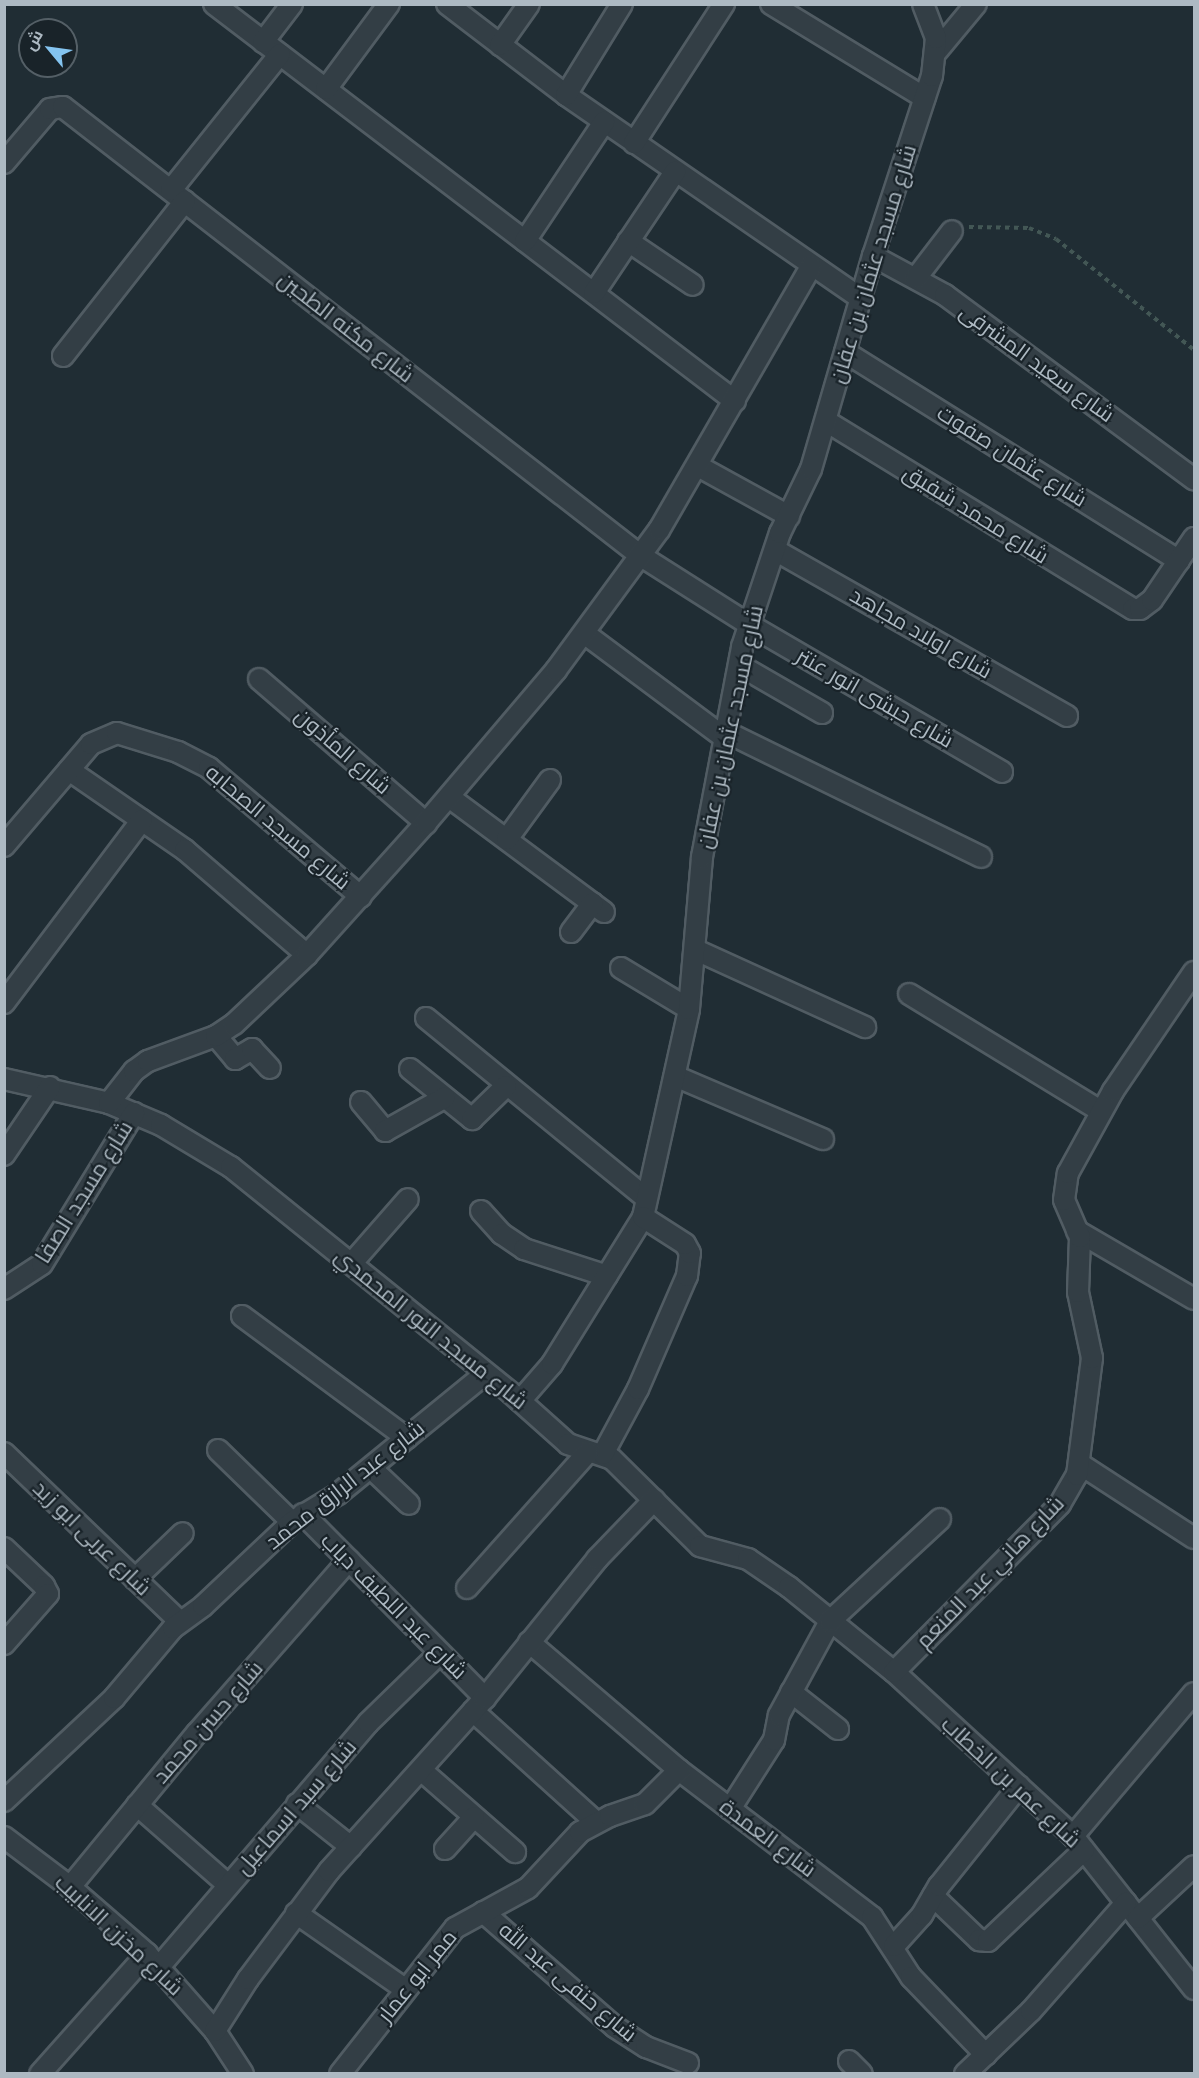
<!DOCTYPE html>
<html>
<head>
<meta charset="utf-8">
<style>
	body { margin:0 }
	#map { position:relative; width:1199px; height:2078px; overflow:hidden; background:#202d34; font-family:"Space Grotesk",Cairo,sans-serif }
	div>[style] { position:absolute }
	.path>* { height:4px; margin-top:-2px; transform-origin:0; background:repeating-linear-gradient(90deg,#435755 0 4.5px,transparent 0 9px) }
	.roads { filter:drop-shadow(2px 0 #515c63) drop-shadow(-2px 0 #515c63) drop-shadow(0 2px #515c63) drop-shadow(0 -2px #515c63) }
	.minor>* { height:20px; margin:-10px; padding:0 10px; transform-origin:10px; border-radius:10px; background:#333e45 }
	span { translate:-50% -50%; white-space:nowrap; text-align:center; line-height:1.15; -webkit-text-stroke:4.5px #192329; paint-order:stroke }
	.street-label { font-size:22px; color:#adb9c2 }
	.frame { position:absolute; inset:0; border:6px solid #adb9c2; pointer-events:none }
	.north { position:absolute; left:18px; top:18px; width:60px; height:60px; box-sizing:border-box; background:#192329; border:2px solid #545f66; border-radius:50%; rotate:299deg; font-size:16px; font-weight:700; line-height:24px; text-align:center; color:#adb9c2 }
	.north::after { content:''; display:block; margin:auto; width:21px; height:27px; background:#84c4f0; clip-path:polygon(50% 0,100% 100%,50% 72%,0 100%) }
</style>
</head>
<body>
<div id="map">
	<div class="path">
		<div style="left:969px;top:227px;width:60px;rotate:1deg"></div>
		<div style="left:1029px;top:228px;width:29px;rotate:22deg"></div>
		<div style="left:1056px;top:239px;width:177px;rotate:38.8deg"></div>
	</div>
	<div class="roads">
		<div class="minor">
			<div style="left:214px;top:4px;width:655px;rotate:37.31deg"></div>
			<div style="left:447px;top:4px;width:150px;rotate:37.4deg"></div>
			<div style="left:566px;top:95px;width:357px;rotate:34.6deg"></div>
			<div style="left:771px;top:4px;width:180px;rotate:31.4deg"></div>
			<div style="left:263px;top:42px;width:48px;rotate:-52.7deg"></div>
			<div style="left:500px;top:45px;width:50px;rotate:-54.7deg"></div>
			<div style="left:937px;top:51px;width:61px;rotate:-50.3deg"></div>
			<div style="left:326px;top:89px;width:106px;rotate:-53.5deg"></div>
			<div style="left:566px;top:95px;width:107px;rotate:-58.4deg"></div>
			<div style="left:634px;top:143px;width:166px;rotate:-57.1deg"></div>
			<div style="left:4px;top:163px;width:71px;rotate:-49.6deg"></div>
			<div style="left:50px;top:109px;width:13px;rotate:-9deg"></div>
			<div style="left:63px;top:107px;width:732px;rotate:37.84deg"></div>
			<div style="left:641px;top:556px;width:127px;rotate:32.4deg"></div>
			<div style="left:748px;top:624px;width:294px;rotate:30.2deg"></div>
			<div style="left:171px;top:190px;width:174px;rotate:-51.3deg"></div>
			<div style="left:525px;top:241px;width:143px;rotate:-56.4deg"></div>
			<div style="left:628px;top:241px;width:78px;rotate:34.1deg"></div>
			<div style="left:873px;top:256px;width:82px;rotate:28.4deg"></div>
			<div style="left:945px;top:295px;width:310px;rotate:36.5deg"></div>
			<div style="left:916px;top:278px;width:59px;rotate:-52.5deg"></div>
			<div style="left:594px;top:293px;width:146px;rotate:-56.2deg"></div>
			<div style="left:845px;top:352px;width:394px;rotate:32deg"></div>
			<div style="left:63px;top:356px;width:197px;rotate:-51.8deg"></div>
			<div style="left:826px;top:421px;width:360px;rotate:31.5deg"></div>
			<div style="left:1133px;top:609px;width:7px"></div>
			<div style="left:1140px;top:609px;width:15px;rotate:-37deg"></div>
			<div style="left:1152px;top:600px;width:75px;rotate:-55.9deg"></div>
			<div style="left:698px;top:466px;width:104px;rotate:28.8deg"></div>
			<div style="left:775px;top:550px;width:336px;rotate:29.6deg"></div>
			<div style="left:584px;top:633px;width:176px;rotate:36.7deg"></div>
			<div style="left:739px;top:665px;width:96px;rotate:30deg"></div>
			<div style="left:259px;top:679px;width:221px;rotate:40.8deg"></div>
			<div style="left:726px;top:732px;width:284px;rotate:26.1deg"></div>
			<div style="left:69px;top:770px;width:141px;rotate:34.6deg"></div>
			<div style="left:185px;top:850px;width:161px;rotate:40.7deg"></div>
			<div style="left:449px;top:797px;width:193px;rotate:36.6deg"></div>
			<div style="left:507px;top:839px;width:73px;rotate:-53.9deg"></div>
			<div style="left:4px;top:846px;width:134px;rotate:-49.5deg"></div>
			<div style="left:91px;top:744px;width:28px;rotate:-23deg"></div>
			<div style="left:117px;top:733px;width:64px;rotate:17.3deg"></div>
			<div style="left:178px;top:752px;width:35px;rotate:27deg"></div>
			<div style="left:209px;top:768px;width:199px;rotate:40.3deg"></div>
			<div style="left:571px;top:932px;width:36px;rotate:-53deg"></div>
			<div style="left:696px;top:950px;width:186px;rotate:24.5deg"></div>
			<div style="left:621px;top:968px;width:79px;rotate:31.1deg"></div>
			<div style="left:909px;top:994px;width:225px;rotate:31.4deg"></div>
			<div style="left:4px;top:1003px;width:229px;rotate:-53deg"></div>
			<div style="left:426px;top:1018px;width:284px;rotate:39.3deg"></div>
			<div style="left:216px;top:1036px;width:30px;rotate:50deg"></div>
			<div style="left:235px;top:1059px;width:20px;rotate:-30deg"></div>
			<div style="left:252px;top:1049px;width:26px;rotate:47deg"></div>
			<div style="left:410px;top:1069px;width:80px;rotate:38.9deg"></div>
			<div style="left:472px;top:1119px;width:47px;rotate:-44.1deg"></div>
			<div style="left:675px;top:1076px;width:161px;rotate:23.1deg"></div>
			<div style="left:4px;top:1079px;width:108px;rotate:12.9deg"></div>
			<div style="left:109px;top:1103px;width:56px;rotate:22.9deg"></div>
			<div style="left:161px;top:1125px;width:82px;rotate:31deg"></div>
			<div style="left:231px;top:1167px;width:360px;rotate:38.9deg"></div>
			<div style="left:511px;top:1393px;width:76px;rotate:41.8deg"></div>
			<div style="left:568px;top:1444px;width:46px;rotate:18.8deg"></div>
			<div style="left:612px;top:1459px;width:124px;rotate:44.7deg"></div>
			<div style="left:700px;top:1546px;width:50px;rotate:15.2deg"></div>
			<div style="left:748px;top:1559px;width:50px;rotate:34.3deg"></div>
			<div style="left:789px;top:1587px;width:135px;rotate:39deg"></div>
			<div style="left:894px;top:1672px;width:243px;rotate:42.5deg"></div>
			<div style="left:1073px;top:1836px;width:195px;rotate:51.7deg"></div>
			<div style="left:361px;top:1102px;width:38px;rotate:50deg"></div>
			<div style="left:385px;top:1131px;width:68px;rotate:-29.2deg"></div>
			<div style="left:109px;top:1103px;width:41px;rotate:-52deg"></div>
			<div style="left:134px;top:1071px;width:17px;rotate:-36deg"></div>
			<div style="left:148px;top:1061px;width:72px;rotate:-20.2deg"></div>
			<div style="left:216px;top:1036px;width:22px;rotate:-34deg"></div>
			<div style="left:234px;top:1024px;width:100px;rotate:-43.4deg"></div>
			<div style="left:307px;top:955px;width:178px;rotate:-48deg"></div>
			<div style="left:426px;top:823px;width:201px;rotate:-49.6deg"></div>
			<div style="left:556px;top:670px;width:174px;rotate:-53.7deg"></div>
			<div style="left:659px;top:530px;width:304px;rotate:-60deg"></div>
			<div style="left:4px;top:1155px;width:82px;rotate:-55.9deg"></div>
			<div style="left:481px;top:1211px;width:31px;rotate:48deg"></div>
			<div style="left:502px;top:1234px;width:27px;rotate:34deg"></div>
			<div style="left:524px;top:1249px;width:87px;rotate:18deg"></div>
			<div style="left:1077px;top:1231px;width:135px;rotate:30.2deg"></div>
			<div style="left:351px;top:1264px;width:86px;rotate:-48.8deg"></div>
			<div style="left:4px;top:1289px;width:45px;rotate:-33.3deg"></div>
			<div style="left:42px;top:1264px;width:177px;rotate:-58.6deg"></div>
			<div style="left:242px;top:1316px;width:205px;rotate:36.5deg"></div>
			<div style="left:520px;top:1401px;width:49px;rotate:-49.1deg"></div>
			<div style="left:552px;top:1364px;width:173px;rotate:-58.2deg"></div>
			<div style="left:643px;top:1217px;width:213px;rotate:-77.5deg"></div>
			<div style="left:689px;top:1009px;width:153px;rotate:-85.1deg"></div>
			<div style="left:702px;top:857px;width:214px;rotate:-79.2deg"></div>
			<div style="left:742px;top:647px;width:120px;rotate:-71.6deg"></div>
			<div style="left:780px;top:533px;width:71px;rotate:-64.2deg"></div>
			<div style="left:811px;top:469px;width:222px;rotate:-73.8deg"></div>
			<div style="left:873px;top:256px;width:189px;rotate:-71.9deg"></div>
			<div style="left:932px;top:76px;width:38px;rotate:-84deg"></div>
			<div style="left:936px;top:38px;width:36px;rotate:-111deg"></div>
			<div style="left:218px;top:1450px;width:103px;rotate:44.2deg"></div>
			<div style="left:4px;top:1453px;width:244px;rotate:43.8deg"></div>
			<div style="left:603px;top:1454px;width:74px;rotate:-61.7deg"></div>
			<div style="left:638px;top:1389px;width:123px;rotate:-66.6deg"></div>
			<div style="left:687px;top:1276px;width:23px;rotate:-83deg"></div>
			<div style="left:690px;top:1253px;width:10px;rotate:-119deg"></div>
			<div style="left:685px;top:1244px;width:50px;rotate:-147.3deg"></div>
			<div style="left:1080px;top:1464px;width:136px;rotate:33deg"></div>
			<div style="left:371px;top:1468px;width:52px;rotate:43.5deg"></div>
			<div style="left:303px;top:1514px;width:259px;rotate:45.3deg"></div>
			<div style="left:4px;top:1548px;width:55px;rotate:43.5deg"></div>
			<div style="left:44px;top:1586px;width:9px;rotate:63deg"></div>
			<div style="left:48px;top:1594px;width:67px;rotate:131.3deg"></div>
			<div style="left:135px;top:1579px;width:66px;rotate:-43.8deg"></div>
			<div style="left:467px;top:1588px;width:182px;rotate:-48.3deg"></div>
			<div style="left:529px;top:1642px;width:197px;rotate:40.5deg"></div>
			<div style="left:679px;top:1770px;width:243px;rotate:37.3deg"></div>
			<div style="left:872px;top:1917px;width:72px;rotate:57deg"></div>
			<div style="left:911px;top:1977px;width:108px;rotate:46.1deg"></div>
			<div style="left:894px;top:1672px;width:236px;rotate:-45.3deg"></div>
			<div style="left:1060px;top:1504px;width:34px;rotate:-60deg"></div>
			<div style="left:1077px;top:1475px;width:118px;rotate:-82.7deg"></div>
			<div style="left:1092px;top:1358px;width:67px;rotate:-102deg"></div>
			<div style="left:1078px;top:1292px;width:55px;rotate:-87.9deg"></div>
			<div style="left:1080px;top:1237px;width:40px;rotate:-113.4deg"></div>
			<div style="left:1064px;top:1200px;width:27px;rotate:-82deg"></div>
			<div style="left:1068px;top:1173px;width:94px;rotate:-61.2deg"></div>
			<div style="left:1113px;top:1091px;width:144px;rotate:-55.8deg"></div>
			<div style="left:791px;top:1692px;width:60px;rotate:38.2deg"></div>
			<div style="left:473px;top:1711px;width:166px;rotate:42.1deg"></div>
			<div style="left:421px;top:1770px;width:125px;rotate:41.1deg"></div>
			<div style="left:4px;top:1801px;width:151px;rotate:-43.1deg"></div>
			<div style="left:114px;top:1698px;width:92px;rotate:-49.9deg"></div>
			<div style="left:173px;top:1628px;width:37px;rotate:-36deg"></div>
			<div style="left:203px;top:1606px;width:122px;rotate:-43.3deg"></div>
			<div style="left:292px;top:1522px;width:54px;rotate:-31.3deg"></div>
			<div style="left:338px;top:1494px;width:190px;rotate:-39.2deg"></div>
			<div style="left:297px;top:1804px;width:69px;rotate:38.5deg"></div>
			<div style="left:137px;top:1805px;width:121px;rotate:41.3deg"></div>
			<div style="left:730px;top:1809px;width:82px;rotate:-57.5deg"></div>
			<div style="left:774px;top:1740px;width:25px;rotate:-79deg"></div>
			<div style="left:779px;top:1715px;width:107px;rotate:-61.5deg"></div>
			<div style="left:830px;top:1621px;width:150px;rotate:-42.8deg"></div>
			<div style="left:1073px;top:1836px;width:187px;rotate:-49.8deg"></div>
			<div style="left:4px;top:1837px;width:83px;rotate:37.1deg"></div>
			<div style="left:70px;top:1887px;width:102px;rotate:41deg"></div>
			<div style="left:147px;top:1954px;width:103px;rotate:48.6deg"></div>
			<div style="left:215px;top:2031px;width:51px;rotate:56.9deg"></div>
			<div style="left:445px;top:1849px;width:43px;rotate:-47.8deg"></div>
			<div style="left:70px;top:1887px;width:200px;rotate:-50.5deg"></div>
			<div style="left:197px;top:1733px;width:230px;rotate:-48.7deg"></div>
			<div style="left:933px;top:1896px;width:64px;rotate:43.7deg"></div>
			<div style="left:979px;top:1940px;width:9px;rotate:6deg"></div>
			<div style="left:988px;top:1941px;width:132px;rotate:-43.5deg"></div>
			<div style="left:483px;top:1912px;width:175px;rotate:41.1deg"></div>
			<div style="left:615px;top:2027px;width:37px;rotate:33deg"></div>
			<div style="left:646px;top:2047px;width:45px;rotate:20.9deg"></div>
			<div style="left:296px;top:1913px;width:133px;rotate:34.9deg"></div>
			<div style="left:1138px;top:1918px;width:76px;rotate:-42.9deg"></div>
			<div style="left:894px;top:1946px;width:42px;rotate:-47.9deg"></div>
			<div style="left:922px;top:1915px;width:34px;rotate:-60deg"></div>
			<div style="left:939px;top:1886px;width:128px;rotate:-51.3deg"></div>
			<div style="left:159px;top:1967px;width:321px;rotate:-49.4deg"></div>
			<div style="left:368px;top:1723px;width:100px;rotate:-44.2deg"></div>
			<div style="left:215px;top:2031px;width:62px;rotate:-57.6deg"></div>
			<div style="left:248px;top:1979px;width:135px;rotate:-53.1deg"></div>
			<div style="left:329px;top:1871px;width:233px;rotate:-48deg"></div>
			<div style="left:485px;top:1698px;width:179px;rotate:-51.1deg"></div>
			<div style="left:597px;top:1559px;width:82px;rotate:-46deg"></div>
			<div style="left:849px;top:2061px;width:18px;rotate:45deg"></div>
			<div style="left:40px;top:2074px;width:161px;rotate:-48.3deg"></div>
			<div style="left:340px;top:2074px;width:186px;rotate:-51.8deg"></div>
			<div style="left:455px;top:1928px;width:83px;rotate:-28.7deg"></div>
			<div style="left:528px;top:1888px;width:76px;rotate:-47.1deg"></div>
			<div style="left:580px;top:1832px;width:34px;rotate:-28deg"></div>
			<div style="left:610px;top:1816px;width:37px;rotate:-19deg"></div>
			<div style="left:645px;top:1804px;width:48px;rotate:-45deg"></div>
			<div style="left:965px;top:2074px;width:91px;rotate:-43.7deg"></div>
			<div style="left:1031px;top:2011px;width:144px;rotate:-48.7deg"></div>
		</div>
	</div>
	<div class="street-label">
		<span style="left:873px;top:264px;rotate:-73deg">شارع مسجد عثمان بن عفان</span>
		<span style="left:346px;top:327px;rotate:38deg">شارع مكنه الطحين</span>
		<span style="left:1037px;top:363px;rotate:36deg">شارع سعيد المشرفى</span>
		<span style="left:1012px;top:456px;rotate:32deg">شارع عثمان صفوت</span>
		<span style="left:976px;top:514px;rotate:32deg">شارع محمد شفيق</span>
		<span style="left:921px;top:633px;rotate:30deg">شارع اولاد مجاهد</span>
		<span style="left:875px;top:698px;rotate:30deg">شارع حبشى انور عنتر</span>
		<span style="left:730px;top:727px;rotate:-78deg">شارع مسجد عثمان بن عفان</span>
		<span style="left:343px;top:751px;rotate:41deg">شارع المأذون</span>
		<span style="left:278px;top:827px;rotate:40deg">شارع مسجد الصحابه</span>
		<span style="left:84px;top:1192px;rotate:-58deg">شارع مسجد الصفا</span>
		<span style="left:431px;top:1329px;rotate:39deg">شارع مسجد النور المحمدي</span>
		<span style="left:345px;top:1485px;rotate:-38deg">شارع عبد الرازق محمد</span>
		<span style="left:92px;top:1538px;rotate:44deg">شارع عربى ابو زيد</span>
		<span style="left:990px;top:1572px;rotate:-46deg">شارع هاني عبد المنعم</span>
		<span style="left:394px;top:1606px;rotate:45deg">شارع عبد اللطيف دياب</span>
		<span style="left:208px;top:1722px;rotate:-49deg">شارع حسن محمد</span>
		<span style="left:1011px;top:1782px;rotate:43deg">شارع عمر بن الخطاب</span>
		<span style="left:296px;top:1807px;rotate:-49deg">شارع سيد اسماعيل</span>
		<span style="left:768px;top:1838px;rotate:37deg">شارع العمدة</span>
		<span style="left:119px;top:1935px;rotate:43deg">شارع مخزن الانابيب</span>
		<span style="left:417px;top:1976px;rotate:-51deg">ممر ابو عمار</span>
		<span style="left:568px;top:1982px;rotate:40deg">شارع حنفى عبد الله</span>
	</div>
	<div class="frame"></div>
	<div class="north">ش</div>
</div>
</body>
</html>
